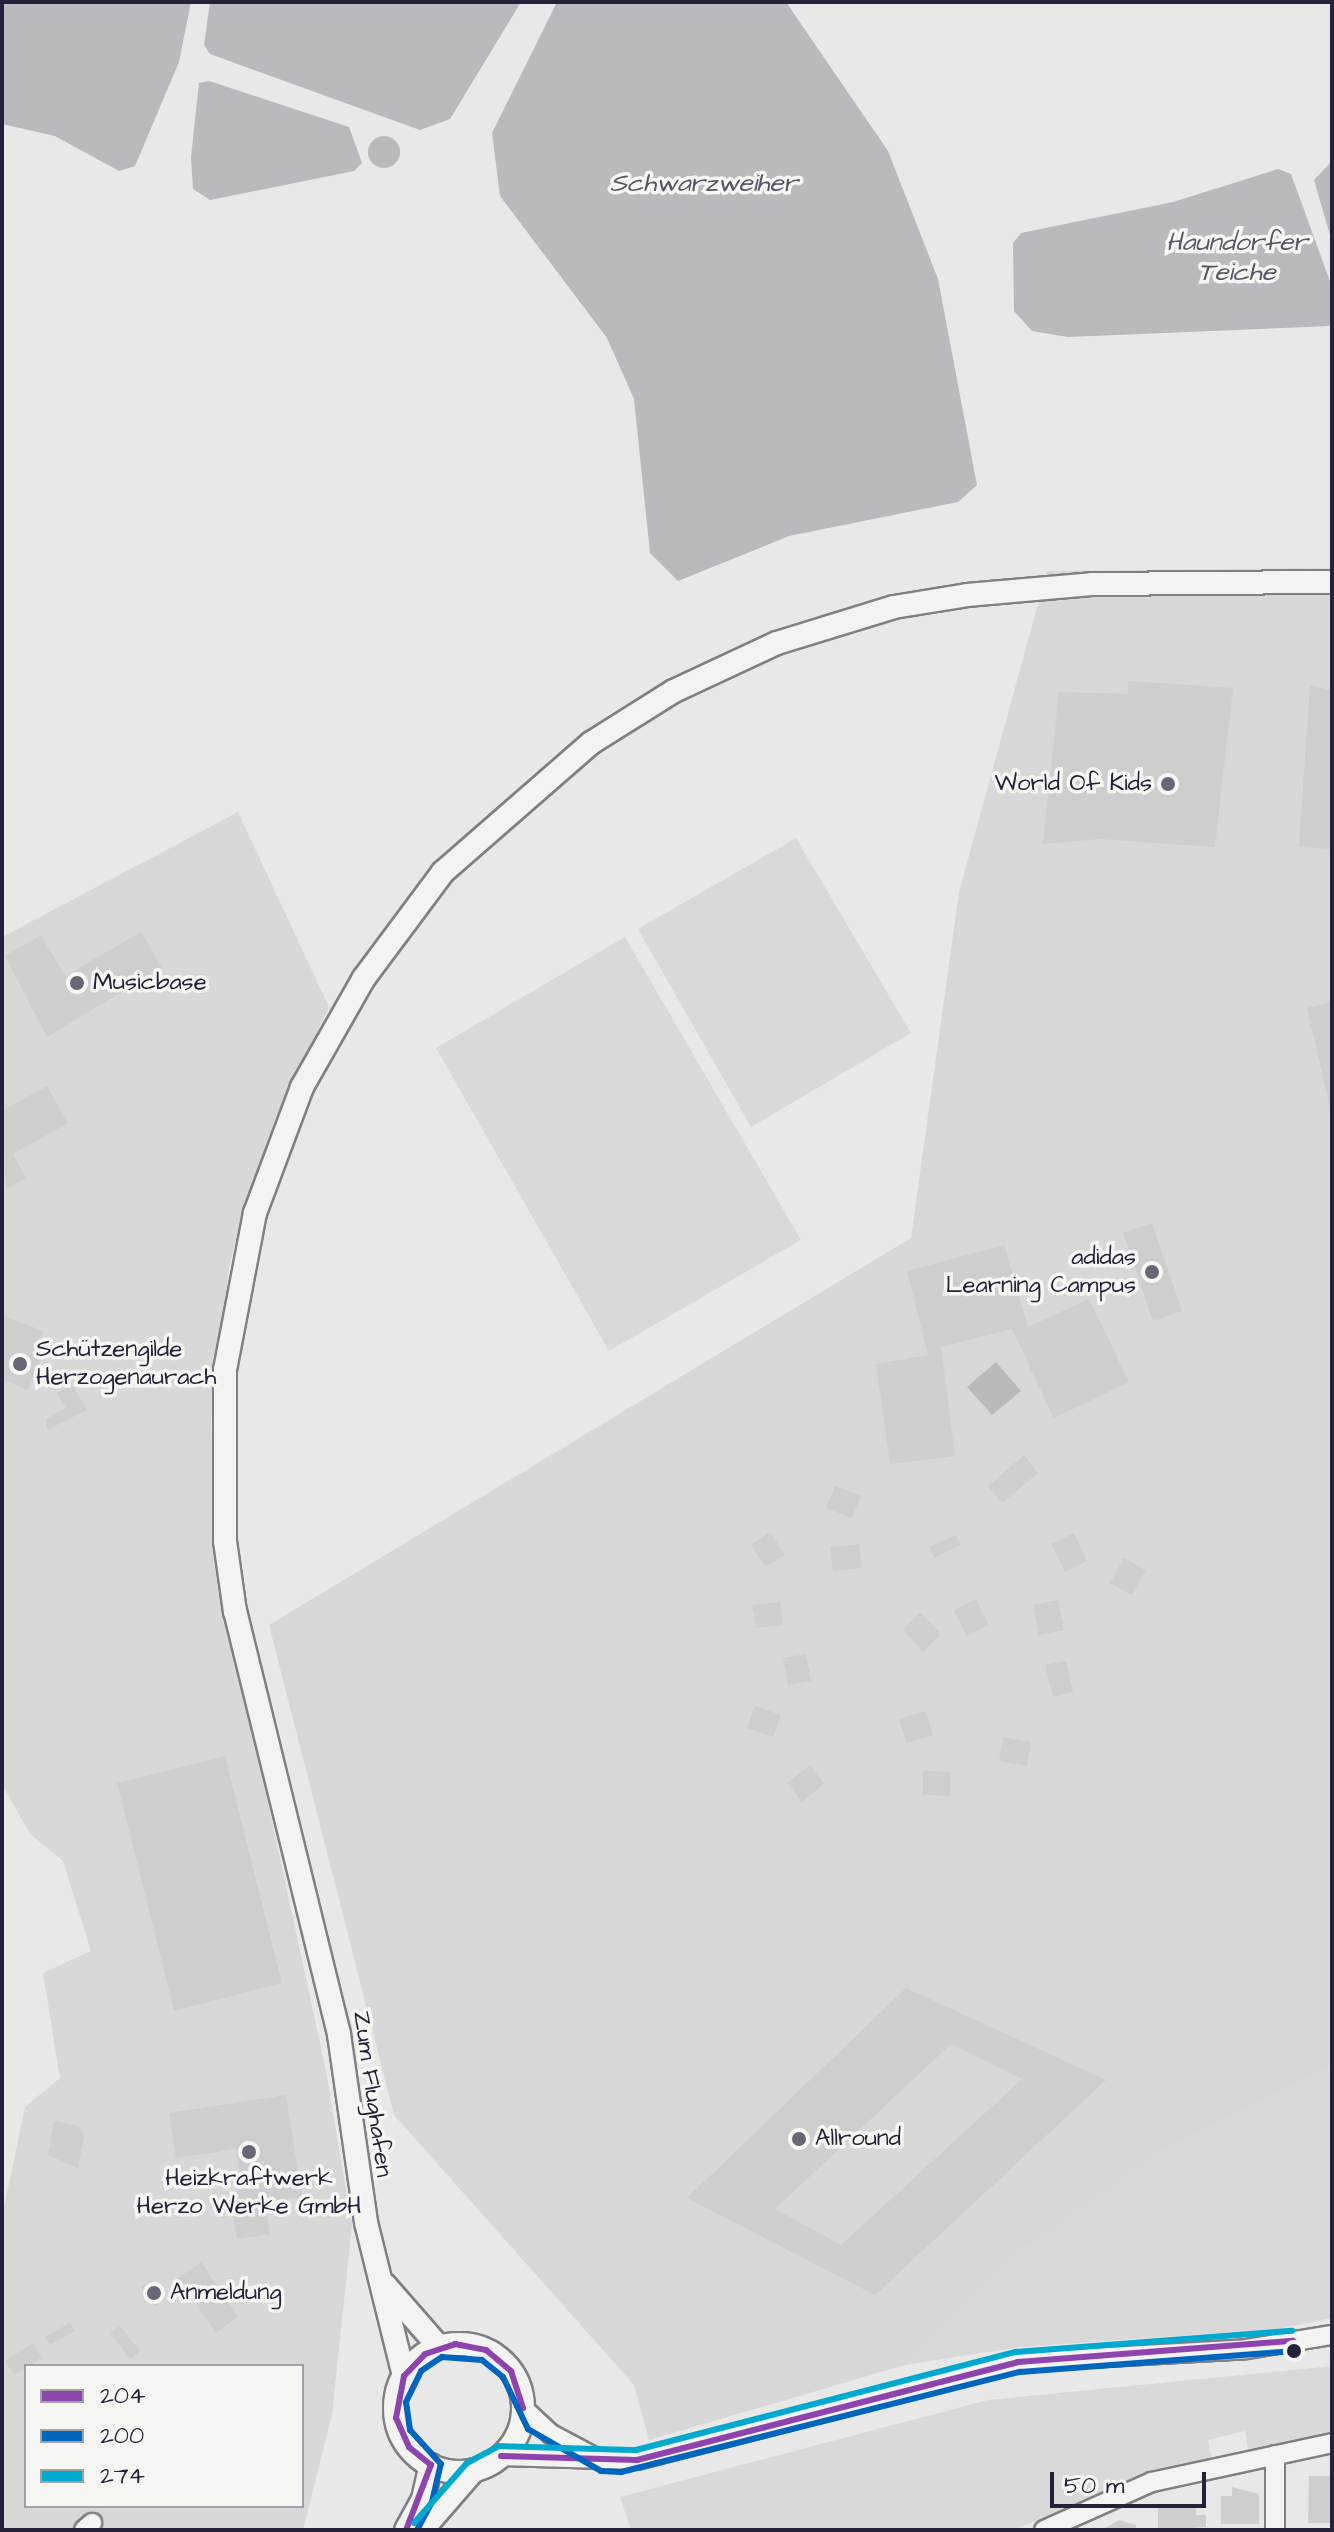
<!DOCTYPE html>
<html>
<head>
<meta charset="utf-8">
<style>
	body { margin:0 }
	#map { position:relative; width:1334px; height:2532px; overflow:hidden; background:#e8e8e8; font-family:"Architects Daughter",sans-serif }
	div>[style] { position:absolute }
	.built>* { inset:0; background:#d8d8d9 }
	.green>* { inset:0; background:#d9d9da }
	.water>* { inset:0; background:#b9b9be }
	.round { border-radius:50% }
	.building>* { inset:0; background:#cececf }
	.roads { filter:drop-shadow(2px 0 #808084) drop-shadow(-2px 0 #808084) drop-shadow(0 2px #808084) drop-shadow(0 -2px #808084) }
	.minor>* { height:18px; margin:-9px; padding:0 9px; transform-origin:9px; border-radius:9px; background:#f3f3f1 }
	.tertiary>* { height:22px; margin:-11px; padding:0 11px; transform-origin:11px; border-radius:11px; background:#f3f3f1 }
	.tertiary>.ring { margin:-11px; padding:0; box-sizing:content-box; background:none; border:22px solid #f3f3f1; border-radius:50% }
	.bus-1>* { height:6px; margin:-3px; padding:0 3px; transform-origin:3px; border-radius:3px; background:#8e44ad }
	.bus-2>* { height:6px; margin:-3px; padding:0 3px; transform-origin:3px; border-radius:3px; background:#0065bd }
	.bus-3>* { height:6px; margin:-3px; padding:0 3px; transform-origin:3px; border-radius:3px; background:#00a9ce }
	.dots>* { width:22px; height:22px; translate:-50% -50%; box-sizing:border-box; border:4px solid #f6f6f2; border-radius:50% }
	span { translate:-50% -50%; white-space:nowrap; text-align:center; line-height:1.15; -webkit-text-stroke:7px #f6f6f2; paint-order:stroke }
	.poi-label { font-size:24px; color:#22223b }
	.right { translate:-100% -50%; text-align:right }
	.left { translate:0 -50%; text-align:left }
	.street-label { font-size:24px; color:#22223b }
	.water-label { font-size:26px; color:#565668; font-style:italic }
	.frame { position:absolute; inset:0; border:4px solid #22223b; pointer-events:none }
	.legend { position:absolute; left:24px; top:2364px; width:280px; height:144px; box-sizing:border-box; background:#f6f6f2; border:2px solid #a1a1a9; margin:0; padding:10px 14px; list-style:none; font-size:24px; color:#22223b }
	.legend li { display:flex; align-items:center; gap:16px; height:40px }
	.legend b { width:40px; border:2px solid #a1a1a9 }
	.scale { position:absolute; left:1050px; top:2472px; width:156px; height:36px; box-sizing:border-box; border:4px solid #22223b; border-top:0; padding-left:10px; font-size:24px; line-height:28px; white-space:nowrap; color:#22223b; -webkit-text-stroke:6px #f6f6f2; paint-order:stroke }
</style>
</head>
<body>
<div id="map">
	<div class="built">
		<div style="clip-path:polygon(1332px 568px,1332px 2066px,1163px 2151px,1006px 2261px,905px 2365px,649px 2440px,634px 2385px,394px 2115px,269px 1625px,911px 1238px,959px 892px,1047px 571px)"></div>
		<div style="clip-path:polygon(evenodd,238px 812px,329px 1007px,278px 1112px,245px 1204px,229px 1267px,211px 1422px,219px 1577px,325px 2066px,352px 2225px,332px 2415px,303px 2530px,2px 2530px,2px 2217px,25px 2107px,60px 2078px,43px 1973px,91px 1951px,63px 1861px,30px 1834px,2px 1784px,2px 937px,238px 812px,26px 2366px,302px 2366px,302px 2506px,26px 2506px,26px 2366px)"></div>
	</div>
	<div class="green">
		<div style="clip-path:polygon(796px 838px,911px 1033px,751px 1127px,638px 929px)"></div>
		<div style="clip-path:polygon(625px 937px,801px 1240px,609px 1351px,436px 1048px)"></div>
		<div style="clip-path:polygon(1332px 2066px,1332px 2318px,1278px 2329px,1019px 2347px,905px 2365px,1006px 2261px,1163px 2151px)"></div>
		<div style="clip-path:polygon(1332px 2366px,1332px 2435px,1248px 2450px,1245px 2431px,1208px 2440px,1212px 2460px,1134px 2477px,1014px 2530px,631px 2530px,620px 2497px,988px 2400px)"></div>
	</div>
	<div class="water">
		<div style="clip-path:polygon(2px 2px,191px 2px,179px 62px,135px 166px,119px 171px,55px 136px,2px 124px)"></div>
		<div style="clip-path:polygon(210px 2px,521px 2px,450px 119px,420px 130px,210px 54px,204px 45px)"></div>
		<div style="clip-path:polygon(557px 2px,786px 2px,888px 151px,938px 279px,977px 485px,958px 502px,789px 536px,678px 581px,650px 553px,634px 399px,607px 338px,500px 196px,492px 133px)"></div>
		<div style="clip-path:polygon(209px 81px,349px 127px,362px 163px,354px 171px,210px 200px,193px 189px,191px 157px,199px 83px)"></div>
		<div class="round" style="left:368px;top:136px;width:32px;height:32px"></div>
		<div style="clip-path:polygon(1332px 161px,1332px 242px,1314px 180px)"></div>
		<div style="clip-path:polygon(1278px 169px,1291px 174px,1332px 287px,1330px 326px,1068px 337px,1032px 331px,1014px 311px,1013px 243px,1021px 233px,1173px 202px)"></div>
		<div style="clip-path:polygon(996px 1362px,1021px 1391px,992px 1415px,967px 1387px)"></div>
	</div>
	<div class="building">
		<div style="clip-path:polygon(1128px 681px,1233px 688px,1215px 847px,1099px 839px,1043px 844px,1059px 692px,1128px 694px)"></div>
		<div style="clip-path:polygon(1310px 685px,1332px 691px,1332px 849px,1299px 847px)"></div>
		<div style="clip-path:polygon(141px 932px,162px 967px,47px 1037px,5px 956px,41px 935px,65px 976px)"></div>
		<div style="clip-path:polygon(1332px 1002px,1332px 1111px,1331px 1111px,1307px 1008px)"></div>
		<div style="clip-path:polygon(47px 1086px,68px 1123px,13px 1154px,26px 1178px,6px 1189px,2px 1111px)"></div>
		<div style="clip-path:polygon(1152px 1223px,1182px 1311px,1153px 1321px,1123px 1233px)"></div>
		<div style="clip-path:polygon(1004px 1245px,1028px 1327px,1089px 1299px,1129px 1382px,1054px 1418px,1012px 1329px,941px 1347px,955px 1456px,890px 1464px,876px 1364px,928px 1355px,907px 1271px)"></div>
		<div style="clip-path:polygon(2px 1315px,43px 1331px,37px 1347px,45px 1350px,28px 1390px,2px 1379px)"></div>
		<div style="clip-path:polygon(72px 1384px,87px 1410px,47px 1430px,46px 1419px,66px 1408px,57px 1393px)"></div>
		<div style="clip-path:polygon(1024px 1455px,1038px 1473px,1002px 1503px,988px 1486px)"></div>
		<div style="clip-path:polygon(835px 1486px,861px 1496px,852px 1518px,826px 1508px)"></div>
		<div style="clip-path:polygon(770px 1532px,785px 1555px,766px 1567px,751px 1545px)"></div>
		<div style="clip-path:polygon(1074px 1533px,1087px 1561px,1065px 1572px,1051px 1544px)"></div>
		<div style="clip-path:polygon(956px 1535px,961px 1545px,934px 1558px,929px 1547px)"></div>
		<div style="clip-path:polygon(859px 1544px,862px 1568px,833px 1571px,830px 1547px)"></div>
		<div style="clip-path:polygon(1124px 1558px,1146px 1570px,1132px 1595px,1110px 1583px)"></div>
		<div style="clip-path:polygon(976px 1599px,989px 1625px,967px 1636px,954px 1610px)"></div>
		<div style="clip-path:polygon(1058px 1600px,1064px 1630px,1039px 1635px,1033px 1605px)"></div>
		<div style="clip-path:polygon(780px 1602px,783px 1625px,756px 1628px,752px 1605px)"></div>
		<div style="clip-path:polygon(920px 1613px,941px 1634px,923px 1652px,903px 1630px)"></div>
		<div style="clip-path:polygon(806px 1654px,811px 1681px,788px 1685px,783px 1658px)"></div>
		<div style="clip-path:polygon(1066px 1661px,1073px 1692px,1053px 1697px,1045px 1665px)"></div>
		<div style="clip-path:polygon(755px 1706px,781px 1715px,773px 1737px,747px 1728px)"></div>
		<div style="clip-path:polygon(926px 1711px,933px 1735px,906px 1743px,899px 1719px)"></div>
		<div style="clip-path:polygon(1003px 1737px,1031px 1742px,1027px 1766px,999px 1761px)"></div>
		<div style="clip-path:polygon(225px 1756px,282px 1983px,174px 2011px,117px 1783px)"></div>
		<div style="clip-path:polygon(810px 1765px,824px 1784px,802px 1802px,787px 1783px)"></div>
		<div style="clip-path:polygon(923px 1771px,950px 1772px,950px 1796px,923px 1795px)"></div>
		<div style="clip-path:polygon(evenodd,906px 1988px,1106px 2080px,875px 2295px,687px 2198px,906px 1988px,951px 2044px,1022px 2079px,841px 2245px,775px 2209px,951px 2044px)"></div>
		<div style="clip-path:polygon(286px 2095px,302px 2197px,265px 2202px,270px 2234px,237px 2239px,229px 2193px,242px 2190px,236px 2149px,176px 2158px,169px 2113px)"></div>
		<div style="clip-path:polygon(54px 2121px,79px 2126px,84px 2137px,78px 2168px,48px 2155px)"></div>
		<div style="clip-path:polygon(201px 2262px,238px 2317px,216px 2333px,178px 2278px)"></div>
		<div style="clip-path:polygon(151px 2280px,165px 2299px,156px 2306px,141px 2288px)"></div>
		<div style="clip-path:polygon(70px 2323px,75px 2331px,50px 2345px,45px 2337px)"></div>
		<div style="clip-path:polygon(120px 2326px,140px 2351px,130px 2359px,110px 2333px)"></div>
		<div style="clip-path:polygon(33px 2343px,42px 2358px,14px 2375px,5px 2361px)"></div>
		<div style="clip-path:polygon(1309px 2476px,1331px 2476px,1332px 2523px,1308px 2523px)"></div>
		<div style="clip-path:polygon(1232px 2487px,1259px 2494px,1259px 2524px,1221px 2524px,1221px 2496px,1232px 2496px)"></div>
		<div style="clip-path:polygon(1158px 2507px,1196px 2508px,1196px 2515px,1206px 2515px,1206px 2527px,1158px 2530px)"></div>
		<div style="clip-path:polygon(1119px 2520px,1136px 2525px,1136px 2530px,1102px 2530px)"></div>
	</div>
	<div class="roads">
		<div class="minor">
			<div style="left:523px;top:2408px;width:38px;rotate:43deg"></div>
			<div style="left:551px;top:2434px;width:58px;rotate:27.9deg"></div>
			<div style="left:1275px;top:2455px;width:75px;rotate:90deg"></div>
			<div style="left:501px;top:2456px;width:136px;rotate:1.7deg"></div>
			<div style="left:637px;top:2460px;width:393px;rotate:-14.4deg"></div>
			<div style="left:1018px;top:2362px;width:229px;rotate:-3.2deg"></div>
			<div style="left:1247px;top:2349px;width:86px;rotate:-9.4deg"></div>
			<div style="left:84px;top:2530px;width:11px;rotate:-41deg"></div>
			<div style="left:1044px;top:2530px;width:118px;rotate:-24deg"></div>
			<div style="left:1152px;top:2482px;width:184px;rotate:-12.2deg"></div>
		</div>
		<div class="tertiary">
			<div style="left:385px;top:2285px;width:82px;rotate:48.9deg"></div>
			<div class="ring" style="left:395px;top:2344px;width:106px;height:106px"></div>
			<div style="left:404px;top:2376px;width:159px;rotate:-103.9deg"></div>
			<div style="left:366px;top:2222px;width:190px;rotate:-98.2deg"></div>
			<div style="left:339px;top:2034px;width:435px;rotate:-103.8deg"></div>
			<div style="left:235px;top:1612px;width:72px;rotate:-98deg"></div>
			<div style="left:225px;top:1541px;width:171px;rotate:-90deg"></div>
			<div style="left:225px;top:1370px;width:160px;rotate:-79.2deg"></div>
			<div style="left:255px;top:1213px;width:134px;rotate:-69.5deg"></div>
			<div style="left:302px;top:1087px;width:125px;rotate:-60.4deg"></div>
			<div style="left:364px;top:978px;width:132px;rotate:-53.3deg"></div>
			<div style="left:443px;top:872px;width:196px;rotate:-41.1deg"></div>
			<div style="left:591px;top:743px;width:98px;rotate:-32.1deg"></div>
			<div style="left:674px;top:691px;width:114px;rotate:-25deg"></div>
			<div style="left:777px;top:643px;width:122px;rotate:-17.1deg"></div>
			<div style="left:894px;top:607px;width:74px;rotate:-9.3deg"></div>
			<div style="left:967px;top:595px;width:125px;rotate:-5deg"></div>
			<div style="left:1092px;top:584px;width:240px;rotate:-0.5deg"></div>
			<div style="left:406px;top:2530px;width:35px;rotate:-61deg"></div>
			<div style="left:423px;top:2499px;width:35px;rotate:-77deg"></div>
			<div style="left:422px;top:2530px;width:79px;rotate:-49.1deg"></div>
		</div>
	</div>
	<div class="bus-1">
		<div style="left:501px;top:2456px;width:136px;rotate:1.7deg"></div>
		<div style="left:637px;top:2460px;width:393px;rotate:-14.4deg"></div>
		<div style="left:1018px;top:2362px;width:276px;rotate:-4.4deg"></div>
		<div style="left:431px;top:2465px;width:28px;rotate:-141deg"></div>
		<div style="left:409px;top:2447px;width:32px;rotate:-114deg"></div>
		<div style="left:396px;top:2418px;width:43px;rotate:-79.2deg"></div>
		<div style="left:404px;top:2376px;width:30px;rotate:-46deg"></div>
		<div style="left:425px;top:2354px;width:32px;rotate:-18deg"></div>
		<div style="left:455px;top:2344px;width:32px;rotate:11deg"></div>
		<div style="left:486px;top:2350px;width:33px;rotate:40deg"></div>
		<div style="left:511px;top:2371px;width:39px;rotate:72deg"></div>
		<div style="left:406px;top:2530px;width:70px;rotate:-69deg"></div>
	</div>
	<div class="bus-2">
		<div style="left:417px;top:2530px;width:32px;rotate:-62deg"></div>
		<div style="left:432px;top:2502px;width:39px;rotate:-77deg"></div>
		<div style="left:441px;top:2464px;width:46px;rotate:-132.4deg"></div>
		<div style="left:410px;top:2430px;width:28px;rotate:-98deg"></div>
		<div style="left:406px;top:2402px;width:34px;rotate:-64deg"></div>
		<div style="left:421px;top:2371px;width:25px;rotate:-34deg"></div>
		<div style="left:442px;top:2357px;width:40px;rotate:4.3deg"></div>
		<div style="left:482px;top:2360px;width:27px;rotate:39deg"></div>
		<div style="left:503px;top:2377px;width:58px;rotate:64.3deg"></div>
		<div style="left:528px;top:2429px;width:84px;rotate:29.9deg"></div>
		<div style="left:601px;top:2471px;width:20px;rotate:3deg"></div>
		<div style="left:621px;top:2472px;width:411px;rotate:-14.1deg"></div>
		<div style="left:1020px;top:2372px;width:275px;rotate:-4.4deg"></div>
	</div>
	<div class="bus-3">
		<div style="left:414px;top:2523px;width:80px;rotate:-48.5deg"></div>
		<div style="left:467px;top:2463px;width:36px;rotate:-28deg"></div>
		<div style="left:499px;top:2446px;width:137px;rotate:1.7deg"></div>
		<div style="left:636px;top:2450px;width:392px;rotate:-14.5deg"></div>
		<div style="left:1016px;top:2352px;width:277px;rotate:-4.4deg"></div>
	</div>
	<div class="dots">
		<div style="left:1168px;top:784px;background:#676778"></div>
		<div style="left:77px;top:983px;background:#676778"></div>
		<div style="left:1152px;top:1272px;background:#676778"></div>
		<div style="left:20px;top:1364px;background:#676778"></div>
		<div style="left:799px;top:2139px;background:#676778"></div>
		<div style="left:249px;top:2152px;background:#676778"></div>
		<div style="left:154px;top:2293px;background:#676778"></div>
		<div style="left:1294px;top:2351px;background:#22223b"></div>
	</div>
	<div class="poi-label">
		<span class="right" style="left:1152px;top:784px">World Of Kids</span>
		<span class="left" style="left:93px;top:983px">Musicbase</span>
		<span class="right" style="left:1136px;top:1272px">adidas<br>Learning Campus</span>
		<span class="left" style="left:36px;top:1364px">Schützengilde<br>Herzogenaurach</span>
		<span class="left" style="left:815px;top:2139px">Allround</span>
		<span style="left:249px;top:2193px">Heizkraftwerk<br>Herzo Werke GmbH</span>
		<span class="left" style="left:170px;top:2293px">Anmeldung</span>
	</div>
	<div class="street-label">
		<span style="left:372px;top:2094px;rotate:82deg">Zum Flughafen</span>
	</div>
	<div class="water-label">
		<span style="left:704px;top:184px">Schwarzweiher</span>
		<span style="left:1237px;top:258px">Haundorfer<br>Teiche</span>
	</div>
	<div class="frame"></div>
	<ul class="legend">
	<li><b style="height:10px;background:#8e44ad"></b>204</li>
	<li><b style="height:10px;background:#0065bd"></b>200</li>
	<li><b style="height:10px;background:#00a9ce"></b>274</li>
	</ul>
	<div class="scale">50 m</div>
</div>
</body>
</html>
